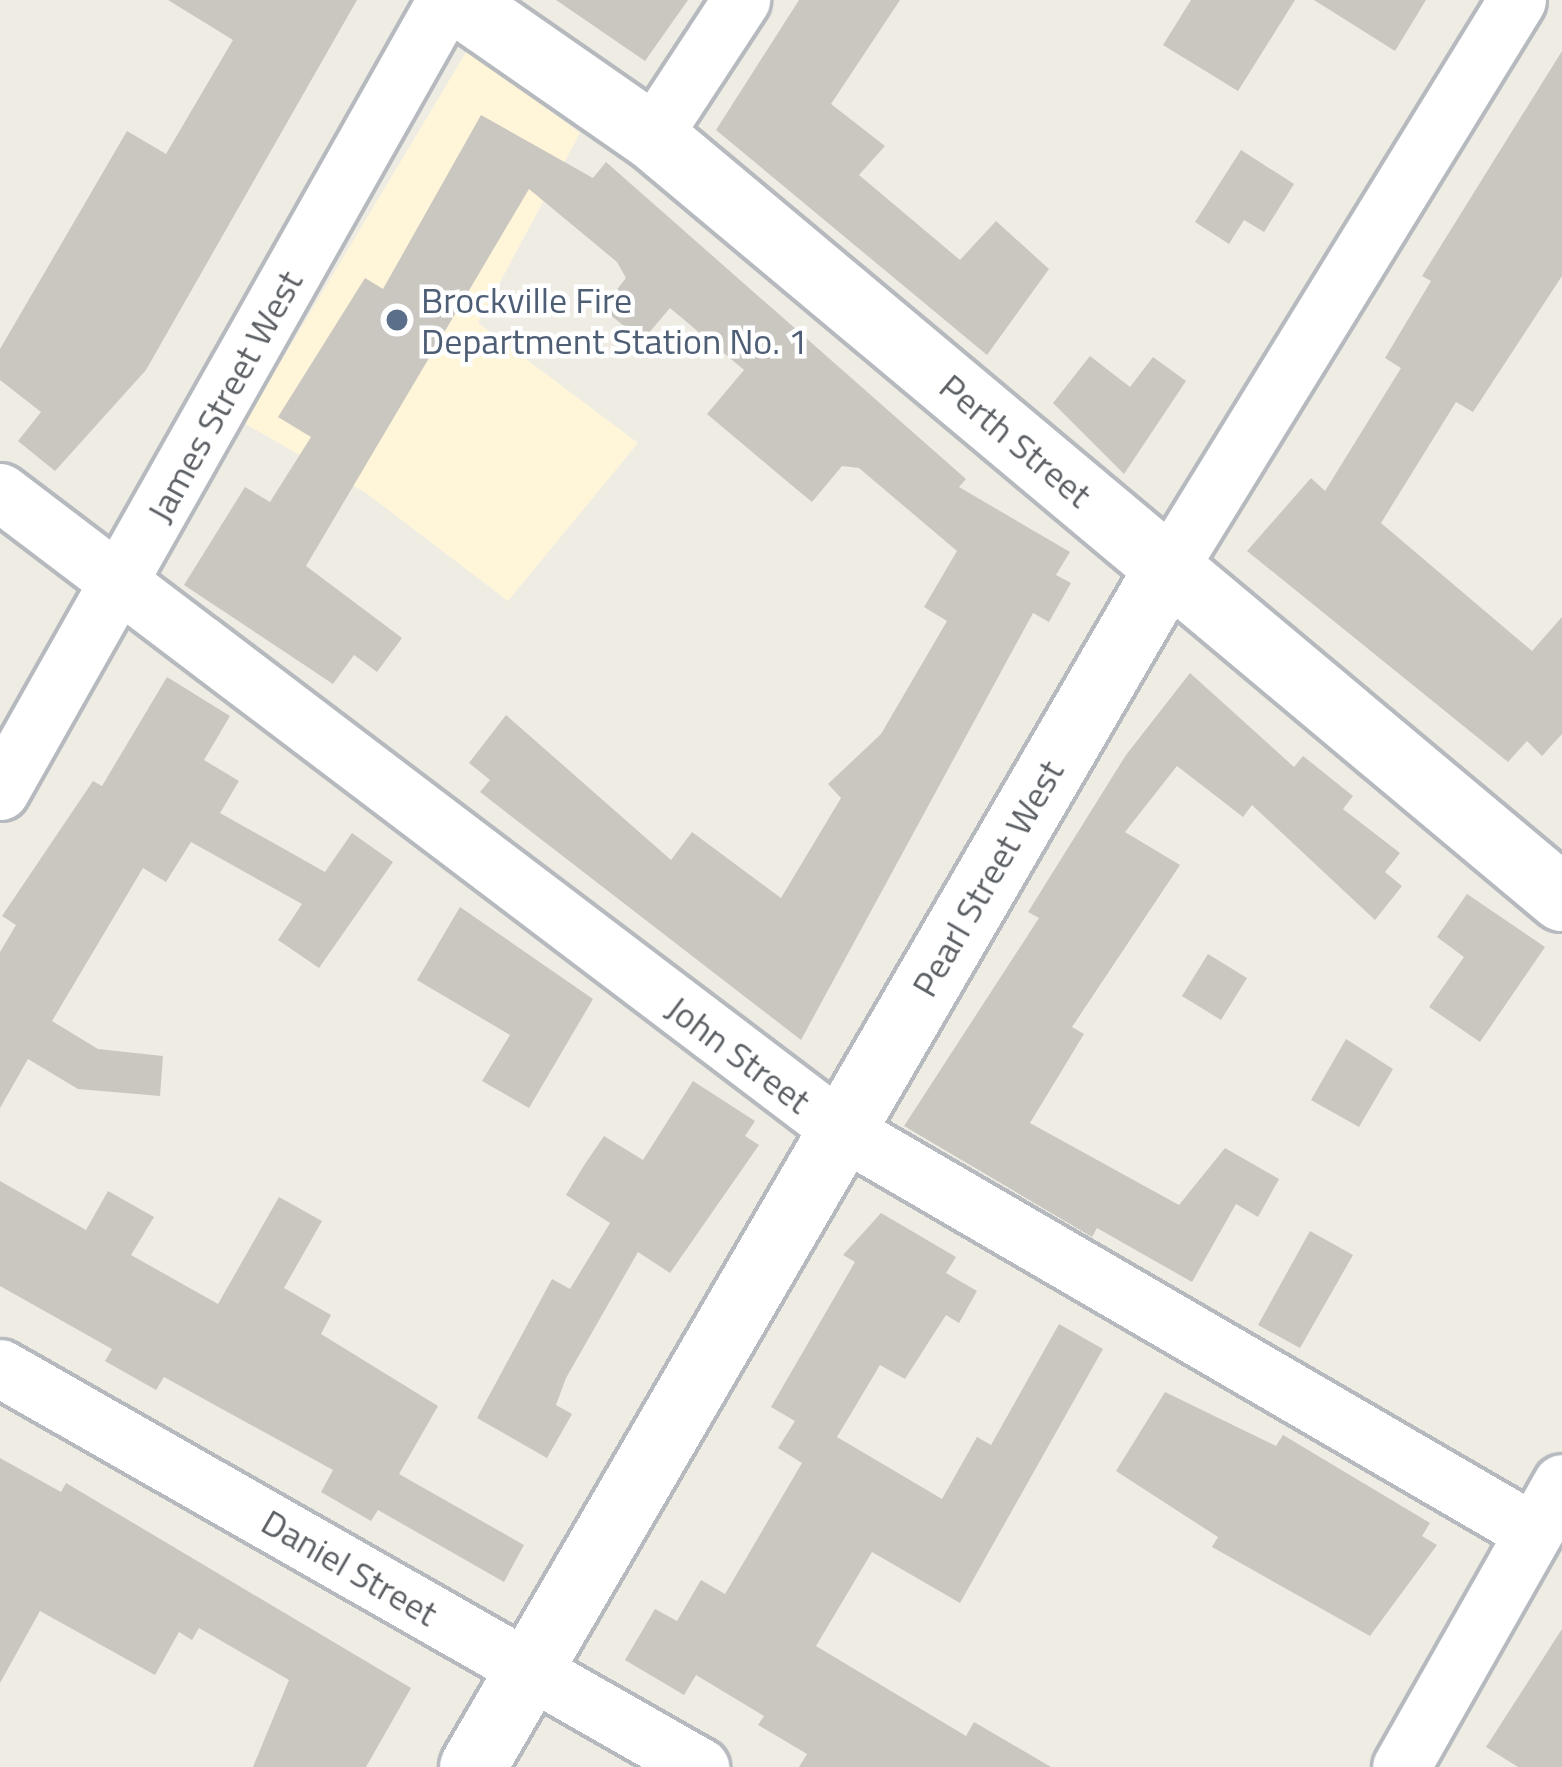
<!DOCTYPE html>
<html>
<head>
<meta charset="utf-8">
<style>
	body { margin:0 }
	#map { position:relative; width:1562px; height:1767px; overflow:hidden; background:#efece4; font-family:"Titillium Web",sans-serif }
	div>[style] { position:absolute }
	.commercial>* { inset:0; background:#fff5d9 }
	.building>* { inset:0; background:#cac7c1 }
	.roads { filter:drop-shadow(3px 0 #b6babe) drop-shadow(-3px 0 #b6babe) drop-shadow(0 3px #b6babe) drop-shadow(0 -3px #b6babe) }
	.minor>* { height:57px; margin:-28.5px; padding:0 28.5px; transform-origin:28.5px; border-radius:28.5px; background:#fff }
	.tertiary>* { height:66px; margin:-33px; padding:0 33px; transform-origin:33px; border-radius:33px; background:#fff }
	.dots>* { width:33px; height:33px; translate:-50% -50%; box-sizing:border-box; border:6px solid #fff; border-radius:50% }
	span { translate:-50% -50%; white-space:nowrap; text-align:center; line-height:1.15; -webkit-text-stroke:9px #fff; paint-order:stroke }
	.service-label { font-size:36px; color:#4e5e75 }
	.left { translate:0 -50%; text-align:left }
	.street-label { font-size:36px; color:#5c6065 }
</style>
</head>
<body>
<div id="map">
	<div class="commercial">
		<div style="clip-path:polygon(468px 49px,580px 133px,478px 323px,638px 443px,508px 601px,366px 493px,244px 423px)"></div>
	</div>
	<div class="building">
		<div style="clip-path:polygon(168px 0,357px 0,146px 370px,55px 471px,18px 441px,41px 412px,0 380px,0 349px,127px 131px,166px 154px,233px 40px)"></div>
		<div style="clip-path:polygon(556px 0,688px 0,645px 61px)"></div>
		<div style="clip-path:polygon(799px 0,900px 0,831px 104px,885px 146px,859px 175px,960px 260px,996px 221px,1049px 269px,987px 355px,716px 130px)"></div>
		<div style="clip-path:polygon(1191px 0,1295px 0,1238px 91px,1163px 45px)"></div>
		<div style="clip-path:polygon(1314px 0,1426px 0,1395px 51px)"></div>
		<div style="clip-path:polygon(1562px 51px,1562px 276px,1473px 412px,1456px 402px,1381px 523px,1532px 651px,1562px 617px,1562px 734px,1542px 756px,1527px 741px,1508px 762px,1247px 551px,1311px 478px,1325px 491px,1401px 368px,1385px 358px,1431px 281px,1422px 276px)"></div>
		<div style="clip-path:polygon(481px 115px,593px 178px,606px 162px,966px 479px,959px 487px,1070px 552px,1056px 575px,1071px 583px,1049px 622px,1033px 613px,801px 1040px,480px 792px,490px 780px,469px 763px,506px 715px,671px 860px,692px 832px,781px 898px,841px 798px,828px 784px,881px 734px,947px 621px,924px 607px,957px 551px,859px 468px,842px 466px,812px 502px,789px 483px,707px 414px,744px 370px,670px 308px,642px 341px,602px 308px,626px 278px,617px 262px,529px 189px,306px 566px,402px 638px,377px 672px,354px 655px,333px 684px,184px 585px,245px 487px,270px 502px,311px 437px,278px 417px,365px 278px,383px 289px)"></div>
		<div style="clip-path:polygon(1241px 150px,1294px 184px,1264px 232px,1244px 220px,1229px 244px,1195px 222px)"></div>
		<div style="clip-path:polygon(1090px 356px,1130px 387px,1153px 357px,1186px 381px,1124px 474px,1053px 403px)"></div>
		<div style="clip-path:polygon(1190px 673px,1294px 767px,1303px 756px,1353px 796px,1343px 809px,1400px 853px,1385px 872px,1402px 886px,1375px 920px,1252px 805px,1243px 817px,1177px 766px,1125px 832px,1180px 865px,1072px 1027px,1084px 1034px,1030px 1123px,1179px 1205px,1225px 1148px,1279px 1179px,1258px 1217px,1236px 1204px,1192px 1282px,1097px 1228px,1092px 1237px,904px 1126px,1039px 918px,1028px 912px,1126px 755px)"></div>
		<div style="clip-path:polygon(167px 677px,230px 716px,204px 760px,239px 781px,220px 813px,325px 872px,352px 833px,393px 862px,319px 968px,278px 940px,302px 904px,191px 842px,166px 882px,143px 868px,52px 1021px,98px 1049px,163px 1056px,160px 1096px,78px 1089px,28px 1059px,0 1108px,0 952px,16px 925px,2px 916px,93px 781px,102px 786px)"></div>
		<div style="clip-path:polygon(1467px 894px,1545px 947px,1480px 1042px,1429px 1007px,1464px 957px,1437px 937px)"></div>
		<div style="clip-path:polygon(460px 907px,593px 999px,529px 1108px,482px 1081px,510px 1035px,417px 980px)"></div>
		<div style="clip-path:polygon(1208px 954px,1247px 978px,1221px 1020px,1182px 996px)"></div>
		<div style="clip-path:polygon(1346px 1039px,1393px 1069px,1359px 1127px,1311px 1100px)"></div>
		<div style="clip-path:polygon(693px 1081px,755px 1121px,745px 1136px,759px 1145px,670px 1273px,638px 1252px,566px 1378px,556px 1405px,572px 1414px,547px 1458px,477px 1418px,552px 1279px,570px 1289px,610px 1223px,566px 1195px,583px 1167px,604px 1136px,643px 1160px)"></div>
		<div style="clip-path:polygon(0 1181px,86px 1230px,108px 1191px,154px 1217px,131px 1255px,218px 1304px,279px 1197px,322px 1221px,284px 1288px,331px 1315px,321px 1334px,438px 1406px,399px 1474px,524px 1545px,504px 1582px,378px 1510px,371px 1521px,321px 1492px,333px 1470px,164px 1377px,156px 1390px,105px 1361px,112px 1349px,0 1286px)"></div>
		<div style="clip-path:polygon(881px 1213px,956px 1257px,946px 1273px,977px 1291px,959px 1323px,946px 1315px,905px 1379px,880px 1365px,837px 1437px,942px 1499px,977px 1437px,991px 1445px,1059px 1324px,1103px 1349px,960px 1603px,872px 1552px,816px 1646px,966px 1736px,974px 1722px,1051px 1767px,799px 1767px,807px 1754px,758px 1725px,764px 1716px,696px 1675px,684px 1695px,625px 1660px,655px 1609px,677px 1621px,701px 1580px,725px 1594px,802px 1463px,778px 1448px,795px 1421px,771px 1407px,855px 1262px,843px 1255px)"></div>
		<div style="clip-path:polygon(1310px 1231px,1353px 1255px,1300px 1348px,1258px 1325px)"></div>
		<div style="clip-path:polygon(1165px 1392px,1276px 1446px,1283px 1435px,1430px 1523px,1422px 1536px,1437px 1545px,1370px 1636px,1212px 1547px,1218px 1537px,1116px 1471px)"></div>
		<div style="clip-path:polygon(0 1458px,61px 1492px,66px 1483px,411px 1688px,366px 1767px,253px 1767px,289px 1680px,199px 1628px,192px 1640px,179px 1632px,155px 1675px,40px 1611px,0 1683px)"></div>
		<div style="clip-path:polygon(1562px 1629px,1562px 1767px,1518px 1767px,1486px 1747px)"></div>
	</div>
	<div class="roads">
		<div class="minor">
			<div style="left:652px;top:136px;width:163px;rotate:-56.8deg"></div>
			<div style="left:0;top:492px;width:1054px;rotate:37.17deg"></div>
			<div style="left:840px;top:1129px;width:802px;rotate:30.18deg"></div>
			<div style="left:1169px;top:567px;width:665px;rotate:-58.46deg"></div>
			<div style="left:0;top:791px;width:908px;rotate:-60.58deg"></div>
			<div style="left:0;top:1368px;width:806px;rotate:29.68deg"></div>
			<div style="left:1401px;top:1767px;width:326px;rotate:-60.5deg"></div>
		</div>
		<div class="tertiary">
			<div style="left:456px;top:0;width:239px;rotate:34.8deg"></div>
			<div style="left:652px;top:136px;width:1187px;rotate:39.94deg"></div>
			<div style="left:473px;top:1767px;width:1387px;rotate:-59.89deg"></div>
		</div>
	</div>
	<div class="dots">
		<div style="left:397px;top:320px;background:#5c6f8a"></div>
	</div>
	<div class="service-label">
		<span class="left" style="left:421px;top:320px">Brockville Fire<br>Department Station No. 1</span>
	</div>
	<div class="street-label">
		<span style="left:224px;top:396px;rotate:-61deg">James Street West</span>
		<span style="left:1016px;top:440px;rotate:40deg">Perth Street</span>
		<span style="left:987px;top:878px;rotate:-60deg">Pearl Street West</span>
		<span style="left:739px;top:1054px;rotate:37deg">John Street</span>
		<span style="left:350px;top:1567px;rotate:30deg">Daniel Street</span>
	</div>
</div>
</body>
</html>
